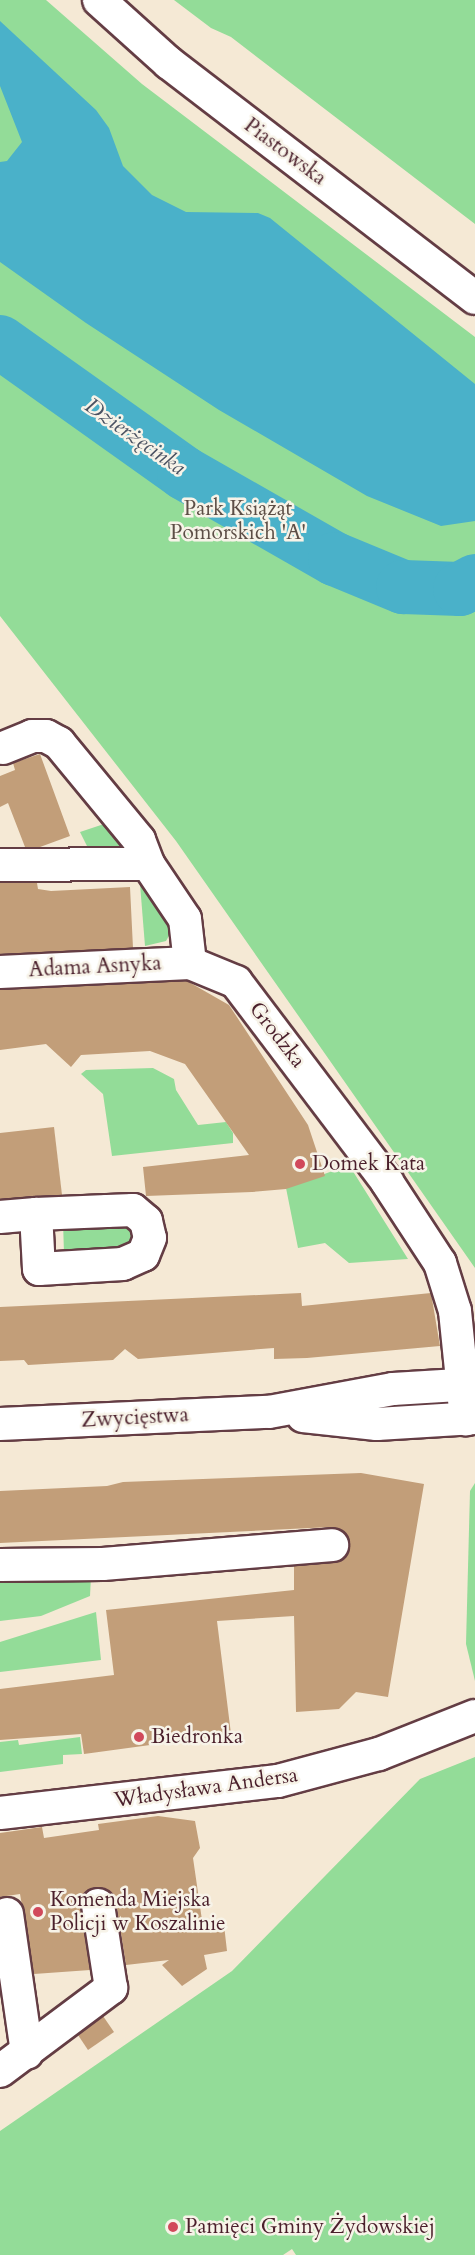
<!DOCTYPE html>
<html>
<head>
<meta charset="utf-8">
<style>
	body { margin:0 }
	#map { position:relative; width:475px; height:2255px; overflow:hidden; background:#f5e9d5; font-family:Cardo,serif }
	div>[style] { position:absolute }
	.green>* { inset:0; background:#93dc98 }
	.water>* { inset:0; background:#4ab1c9 }
	.river>* { height:54px; margin:-27px; padding:0 27px; transform-origin:27px; border-radius:27px; background:#4ab1c9 }
	.building>* { inset:0; background:#c29e79 }
	.roads { filter:drop-shadow(2px 0 #643d44) drop-shadow(-2px 0 #643d44) drop-shadow(0 2px #643d44) drop-shadow(0 -2px #643d44) }
	.minor>* { height:32px; margin:-16px; padding:0 16px; transform-origin:16px; border-radius:16px; background:#fff }
	.dots>* { width:16px; height:16px; translate:-50% -50%; box-sizing:border-box; border:3px solid #f7f3e8; border-radius:50% }
	span { translate:-50% -50%; white-space:nowrap; text-align:center; line-height:1.15; -webkit-text-stroke:5px #f7f3e8; paint-order:stroke }
	.street-label { font-size:21px; color:#4a1f2b }
	.park-label { font-size:21px; color:#5c4e46 }
	.poi-label { font-size:21px; color:#4a1f2b }
	.left { translate:0 -50%; text-align:left }
	.water-label { font-size:22px; color:#4a5262; font-style:italic }
</style>
</head>
<body>
<div id="map">
	<div class="green">
		<div style="clip-path:polygon(0 0,46px 0,142px 84px,475px 337px,475px 1268px,176px 841px,0 616px)"></div>
		<div style="clip-path:polygon(174px 0,475px 0,475px 224px,231px 37px,211px 28px)"></div>
		<div style="clip-path:polygon(110px 822px,125px 845px,91px 854px,80px 832px)"></div>
		<div style="clip-path:polygon(140px 884px,149px 884px,162px 901px,171px 932px,166px 941px,145px 946px)"></div>
		<div style="clip-path:polygon(153px 1068px,174px 1079px,176px 1090px,198px 1125px,226px 1122px,233px 1133px,233px 1143px,112px 1156px,103px 1094px,81px 1074px,86px 1070px)"></div>
		<div style="clip-path:polygon(349px 1165px,408px 1259px,349px 1263px,325px 1243px,298px 1248px,286px 1188px)"></div>
		<div style="clip-path:polygon(120px 1221px,131px 1227px,135px 1236px,126px 1252px,64px 1253px,63px 1222px)"></div>
		<div style="clip-path:polygon(475px 1483px,475px 1681px,466px 1644px,470px 1491px)"></div>
		<div style="clip-path:polygon(91px 1576px,90px 1596px,41px 1616px,0 1621px,0 1579px)"></div>
		<div style="clip-path:polygon(96px 1612px,101px 1660px,0 1672px,0 1642px)"></div>
		<div style="clip-path:polygon(80px 1737px,82px 1754px,63px 1755px,63px 1764px,0 1772px,0 1742px,18px 1740px,19px 1745px)"></div>
		<div style="clip-path:polygon(475px 1757px,475px 2255px,296px 2255px,292px 2249px,283px 2255px,0 2255px,0 2131px,232px 1971px,420px 1779px)"></div>
	</div>
	<div class="water">
		<div style="clip-path:polygon(0 21px,96px 110px,109px 128px,123px 166px,152px 195px,186px 212px,258px 213px,270px 218px,475px 384px,475px 521px,441px 526px,367px 496px,219px 410px,86px 323px,0 262px,0 162px,7px 161px,22px 142px,0 86px)"></div>
	</div>
	<div class="river">
		<div style="left:0;top:342px;width:226px;rotate:35.4deg"></div>
		<div style="left:184px;top:473px;width:174px;rotate:29.7deg"></div>
		<div style="left:335px;top:559px;width:74px;rotate:22.4deg"></div>
		<div style="left:403px;top:587px;width:57px;rotate:2deg"></div>
		<div style="left:460px;top:589px;width:17px;rotate:-28deg"></div>
	</div>
	<div class="building">
		<div style="clip-path:polygon(40px 754px,70px 836px,40px 847px,25px 847px,8px 803px,0 807px,0 776px,15px 770px,13px 763px)"></div>
		<div style="clip-path:polygon(0 883px,37px 883px,38px 889px,51px 891px,130px 887px,133px 948px,0 954px)"></div>
		<div style="clip-path:polygon(187px 981px,229px 1005px,308px 1125px,325px 1176px,286px 1189px,252px 1192px,146px 1196px,143px 1167px,249px 1155px,185px 1064px,150px 1051px,81px 1055px,71px 1067px,46px 1044px,0 1050px,0 990px)"></div>
		<div style="clip-path:polygon(54px 1127px,62px 1195px,0 1199px,0 1133px)"></div>
		<div style="clip-path:polygon(301px 1293px,302px 1306px,431px 1293px,440px 1346px,307px 1358px,274px 1359px,274px 1348px,138px 1359px,125px 1349px,113px 1360px,28px 1365px,24px 1360px,0 1361px,0 1307px)"></div>
		<div style="clip-path:polygon(361px 1473px,424px 1484px,388px 1697px,356px 1692px,339px 1709px,296px 1712px,294px 1616px,217px 1621px,231px 1734px,84px 1754px,81px 1734px,0 1740px,0 1689px,114px 1675px,106px 1610px,294px 1590px,294px 1566px,342px 1560px,350px 1544px,346px 1534px,331px 1527px,0 1543px,0 1491px,107px 1486px,123px 1482px)"></div>
		<div style="clip-path:polygon(158px 1816px,195px 1821px,200px 1848px,193px 1858px,203px 1927px,224px 1925px,227px 1951px,204px 1955px,207px 1969px,182px 1986px,162px 1965px,169px 1960px,126px 1965px,116px 1902px,112px 1893px,96px 1887px,86px 1891px,80px 1907px,90px 1970px,34px 1974px,20px 1894px,0 1897px,0 1833px,42px 1827px,44px 1838px,99px 1830px,98px 1824px)"></div>
		<div style="clip-path:polygon(103px 2016px,114px 2032px,88px 2050px,78px 2035px)"></div>
	</div>
	<div class="roads">
		<div class="minor">
			<div style="left:99px;top:0;width:94px;rotate:42deg"></div>
			<div style="left:169px;top:63px;width:386px;rotate:37.5deg"></div>
			<div style="left:3px;top:748px;width:31px;rotate:-22deg"></div>
			<div style="left:32px;top:736px;width:14px"></div>
			<div style="left:46px;top:736px;width:15px;rotate:28deg"></div>
			<div style="left:59px;top:743px;width:126px;rotate:50.5deg"></div>
			<div style="left:139px;top:840px;width:26px;rotate:69deg"></div>
			<div style="left:148px;top:864px;width:66px;rotate:56.1deg"></div>
			<div style="left:185px;top:919px;width:44px;rotate:83.5deg"></div>
			<div style="left:0;top:865px;width:148px;rotate:-0.4deg"></div>
			<div style="left:0;top:972px;width:190px;rotate:-2.7deg"></div>
			<div style="left:190px;top:963px;width:50px;rotate:22.4deg"></div>
			<div style="left:236px;top:982px;width:251px;rotate:52.9deg"></div>
			<div style="left:387px;top:1182px;width:97px;rotate:56.8deg"></div>
			<div style="left:440px;top:1263px;width:50px;rotate:72.6deg"></div>
			<div style="left:455px;top:1311px;width:109px;rotate:84.2deg"></div>
			<div style="left:0;top:1217px;width:36px;rotate:-5deg"></div>
			<div style="left:36px;top:1214px;width:71px;rotate:-2.4deg"></div>
			<div style="left:107px;top:1211px;width:26px;rotate:-2deg"></div>
			<div style="left:133px;top:1210px;width:17px;rotate:40deg"></div>
			<div style="left:146px;top:1221px;width:17px;rotate:77deg"></div>
			<div style="left:150px;top:1238px;width:18px;rotate:112deg"></div>
			<div style="left:143px;top:1255px;width:22px;rotate:156deg"></div>
			<div style="left:123px;top:1264px;width:84px;rotate:176.6deg"></div>
			<div style="left:39px;top:1269px;width:55px;rotate:-93.1deg"></div>
			<div style="left:303px;top:1416px;width:74px;rotate:6.2deg"></div>
			<div style="left:377px;top:1424px;width:98px;rotate:-3.5deg"></div>
			<div style="left:0;top:1424px;width:269px;rotate:-2.6deg"></div>
			<div style="left:269px;top:1412px;width:126px;rotate:-10.5deg"></div>
			<div style="left:393px;top:1389px;width:82px;rotate:-3.5deg"></div>
			<div style="left:0;top:1565px;width:103px;rotate:-0.6deg"></div>
			<div style="left:103px;top:1564px;width:230px;rotate:-4.7deg"></div>
			<div style="left:0;top:1813px;width:280px;rotate:-6.6deg"></div>
			<div style="left:278px;top:1781px;width:105px;rotate:-15deg"></div>
			<div style="left:379px;top:1754px;width:103px;rotate:-21.6deg"></div>
			<div style="left:7px;top:1914px;width:140px;rotate:81.8deg"></div>
			<div style="left:0;top:2071px;width:139px;rotate:-36.8deg"></div>
			<div style="left:111px;top:1988px;width:84px;rotate:-98.9deg"></div>
		</div>
	</div>
	<div class="dots">
		<div style="left:300px;top:1164px;background:#d1495b"></div>
		<div style="left:139px;top:1737px;background:#d1495b"></div>
		<div style="left:38px;top:1912px;background:#d1495b"></div>
		<div style="left:173px;top:2227px;background:#d1495b"></div>
	</div>
	<div class="street-label">
		<span style="left:285px;top:152px;rotate:37deg">Piastowska</span>
		<span style="left:95px;top:967px;rotate:-3deg">Adama Asnyka</span>
		<span style="left:277px;top:1035px;rotate:52deg">Grodzka</span>
		<span style="left:135px;top:1418px;rotate:-3deg">Zwycięstwa</span>
		<span style="left:206px;top:1788px;rotate:-8deg">Władysława Andersa</span>
	</div>
	<div class="park-label">
		<span style="left:238px;top:521px">Park Książąt<br>Pomorskich 'A'</span>
	</div>
	<div class="poi-label">
		<span class="left" style="left:312px;top:1164px">Domek Kata</span>
		<span class="left" style="left:151px;top:1737px">Biedronka</span>
		<span class="left" style="left:50px;top:1912px">Komenda Miejska<br>Policji w Koszalinie</span>
		<span class="left" style="left:185px;top:2227px">Pamięci Gminy Żydowskiej</span>
	</div>
	<div class="water-label">
		<span style="left:135px;top:437px;rotate:35deg">Dzierżęcinka</span>
	</div>
</div>
</body>
</html>
